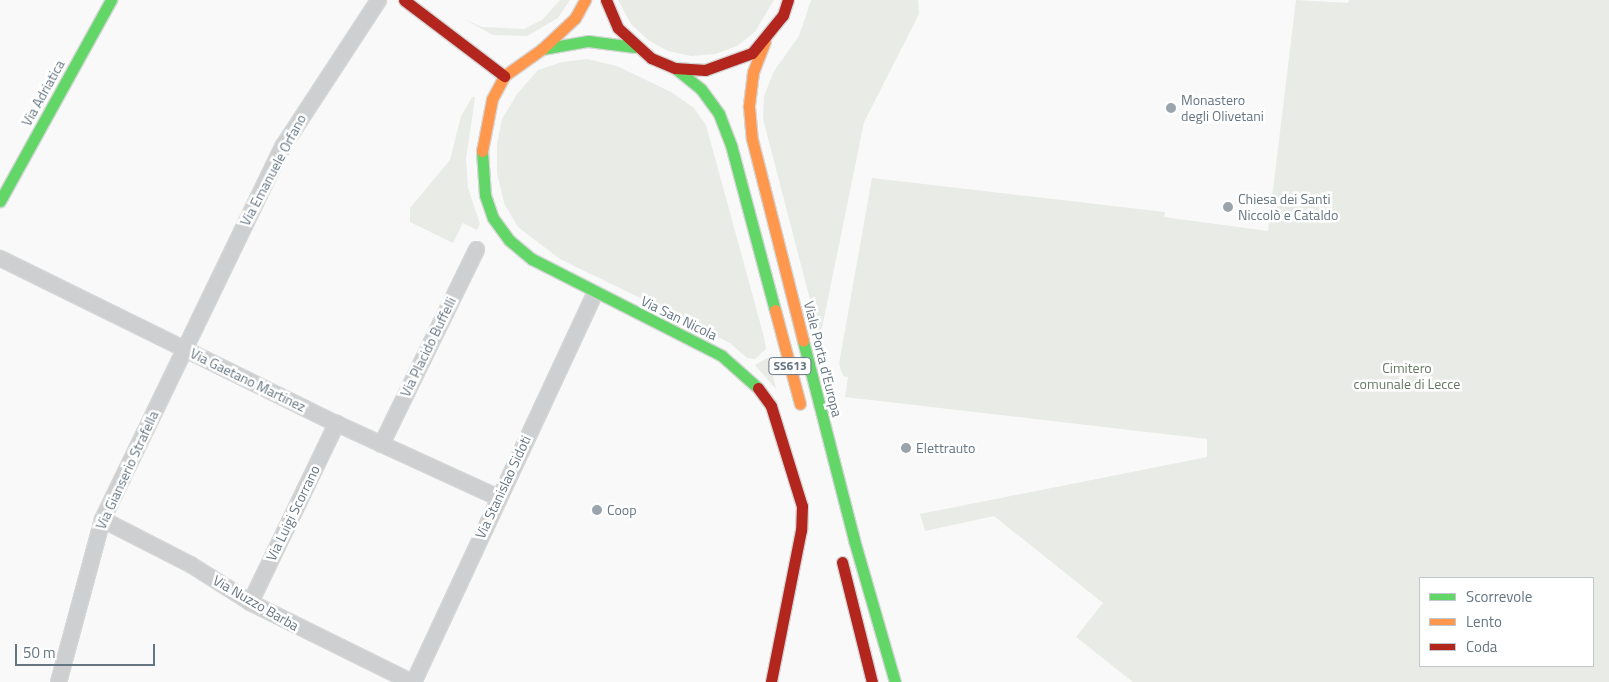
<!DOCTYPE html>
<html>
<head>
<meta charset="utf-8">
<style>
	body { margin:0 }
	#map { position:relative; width:1609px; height:682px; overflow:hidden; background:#f9f9f9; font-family:"Titillium Web",sans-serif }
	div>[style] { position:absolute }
	.green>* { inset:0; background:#e8ebe6 }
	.roads { filter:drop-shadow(1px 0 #d5d6d7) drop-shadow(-1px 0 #d5d6d7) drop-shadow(0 1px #d5d6d7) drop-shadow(0 -1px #d5d6d7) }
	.street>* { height:15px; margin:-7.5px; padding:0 7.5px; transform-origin:7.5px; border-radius:7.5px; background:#cecfd0 }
	.fast>* { height:11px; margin:-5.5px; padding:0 5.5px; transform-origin:5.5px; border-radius:5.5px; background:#63d668 }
	.slow>* { height:11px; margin:-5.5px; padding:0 5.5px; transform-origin:5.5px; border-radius:5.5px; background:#ff974d }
	.jam>* { height:11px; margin:-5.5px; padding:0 5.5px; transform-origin:5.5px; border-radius:5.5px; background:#b3261e }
	.dots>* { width:14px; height:14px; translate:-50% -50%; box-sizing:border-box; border:2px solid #fff; border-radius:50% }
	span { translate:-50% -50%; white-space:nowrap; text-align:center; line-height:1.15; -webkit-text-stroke:5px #fff; paint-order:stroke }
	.shield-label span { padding:1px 4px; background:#fff; border:1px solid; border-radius:4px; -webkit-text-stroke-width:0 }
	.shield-label { font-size:12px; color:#657683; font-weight:700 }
	.street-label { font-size:14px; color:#657683 }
	.poi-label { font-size:14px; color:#657683 }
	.left { translate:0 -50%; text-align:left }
	.park-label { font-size:14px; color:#687a64 }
	.legend { position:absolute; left:1419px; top:577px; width:175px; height:90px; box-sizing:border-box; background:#fff; border:1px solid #c1c8cd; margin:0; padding:6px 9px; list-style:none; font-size:15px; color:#657683 }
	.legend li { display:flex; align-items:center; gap:10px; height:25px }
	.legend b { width:25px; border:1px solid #c1c8cd }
	.scale { position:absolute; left:15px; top:644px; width:140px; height:22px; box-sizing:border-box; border:2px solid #657683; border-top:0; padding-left:6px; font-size:15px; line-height:18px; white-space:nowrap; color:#657683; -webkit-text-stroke:4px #fff; paint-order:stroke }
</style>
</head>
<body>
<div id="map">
	<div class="green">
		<div style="clip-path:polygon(560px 0,570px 0,558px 18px,527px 36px,493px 35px,464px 19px,482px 27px,524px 29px,542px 20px)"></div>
		<div style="clip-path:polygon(618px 0,774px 0,755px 32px,737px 46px,715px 54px,691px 56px,668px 51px,648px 40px,631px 24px)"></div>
		<div style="clip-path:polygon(811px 0,918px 0,919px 14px,864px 122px,820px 338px,763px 119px,764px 96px,774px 71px,799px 36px)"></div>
		<div style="clip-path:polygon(evenodd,1296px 0,1348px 3px,1349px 0,1609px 0,1609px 682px,1133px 682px,1076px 637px,1103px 603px,994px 516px,925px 531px,920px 514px,1207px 457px,1207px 439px,845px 397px,848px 377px,843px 376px,839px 364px,872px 178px,1165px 212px,1164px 217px,1268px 231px,1296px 0,1420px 578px,1593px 578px,1593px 666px,1420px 666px,1420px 578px)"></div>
		<div style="clip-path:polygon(587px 59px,617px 66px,671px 92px,694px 108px,706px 125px,764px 337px,766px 349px,755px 359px,747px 358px,731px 344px,704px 329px,560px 259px,518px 227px,504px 203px,497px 173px,497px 144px,502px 119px,517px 94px,538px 70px,562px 62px)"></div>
		<div style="clip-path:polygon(473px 96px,475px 98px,466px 159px,468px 188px,480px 224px,477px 230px,463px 223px,453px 243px,410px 222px,410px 208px,450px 160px,461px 116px)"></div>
		<div style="clip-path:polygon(769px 357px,776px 389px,755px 365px)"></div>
	</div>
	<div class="roads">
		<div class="street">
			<div style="left:0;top:258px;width:374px;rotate:26.2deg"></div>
			<div style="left:336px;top:423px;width:178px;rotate:24.6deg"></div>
			<div style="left:381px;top:444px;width:217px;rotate:-64deg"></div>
			<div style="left:102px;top:519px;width:99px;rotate:27.1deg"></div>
			<div style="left:190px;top:564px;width:71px;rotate:32.3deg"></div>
			<div style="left:250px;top:602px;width:181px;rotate:26.3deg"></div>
			<div style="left:250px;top:602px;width:199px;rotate:-64.3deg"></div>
			<div style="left:58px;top:682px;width:169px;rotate:-74.9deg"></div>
			<div style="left:102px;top:519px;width:415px;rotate:-64.2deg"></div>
			<div style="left:283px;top:145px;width:173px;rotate:-56.8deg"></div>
			<div style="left:413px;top:682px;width:429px;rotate:-65deg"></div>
		</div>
		<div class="fast">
			<div style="left:542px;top:49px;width:47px;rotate:-9.9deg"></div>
			<div style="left:588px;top:41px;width:47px;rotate:7.3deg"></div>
			<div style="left:675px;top:68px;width:33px;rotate:39deg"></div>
			<div style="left:701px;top:89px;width:31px;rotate:54deg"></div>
			<div style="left:719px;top:114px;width:33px;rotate:69deg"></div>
			<div style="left:731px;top:145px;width:171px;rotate:75.1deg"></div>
			<div style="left:482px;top:151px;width:44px;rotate:86.1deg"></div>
			<div style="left:485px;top:195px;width:24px;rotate:71deg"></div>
			<div style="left:493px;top:218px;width:27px;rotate:54deg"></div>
			<div style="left:509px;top:240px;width:30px;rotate:40deg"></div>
			<div style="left:532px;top:259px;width:213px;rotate:27deg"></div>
			<div style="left:722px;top:356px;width:48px;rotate:41.6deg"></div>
			<div style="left:0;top:201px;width:230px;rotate:-61.1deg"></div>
			<div style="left:803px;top:341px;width:205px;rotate:75.6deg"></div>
			<div style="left:854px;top:540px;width:148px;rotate:73.9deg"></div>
		</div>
		<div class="slow">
			<div style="left:765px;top:41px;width:33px;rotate:111deg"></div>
			<div style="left:753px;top:72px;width:35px;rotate:97deg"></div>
			<div style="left:749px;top:107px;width:32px;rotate:85deg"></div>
			<div style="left:752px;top:139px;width:208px;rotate:75.8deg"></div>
			<div style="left:482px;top:151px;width:53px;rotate:-79.1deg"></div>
			<div style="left:492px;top:99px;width:26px;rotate:-62deg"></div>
			<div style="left:504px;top:76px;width:47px;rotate:-35.4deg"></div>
			<div style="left:542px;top:49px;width:45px;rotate:-43.2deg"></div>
			<div style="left:575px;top:18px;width:21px;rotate:-61deg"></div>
			<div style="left:775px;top:310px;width:97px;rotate:75.1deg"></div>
		</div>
		<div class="jam">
			<div style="left:404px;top:0;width:126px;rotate:37.2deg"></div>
			<div style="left:606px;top:0;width:30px;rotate:67deg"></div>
			<div style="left:618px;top:28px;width:45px;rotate:42.3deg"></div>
			<div style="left:651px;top:58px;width:26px;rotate:23deg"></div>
			<div style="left:675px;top:68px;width:30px;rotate:4deg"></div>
			<div style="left:705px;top:70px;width:50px;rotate:-19.9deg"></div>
			<div style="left:752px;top:53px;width:49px;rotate:-50.8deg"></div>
			<div style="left:783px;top:15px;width:16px;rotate:-72deg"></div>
			<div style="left:758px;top:388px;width:22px;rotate:54deg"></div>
			<div style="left:771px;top:406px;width:105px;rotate:72.8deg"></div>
			<div style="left:802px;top:506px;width:24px;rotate:92deg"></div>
			<div style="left:801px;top:530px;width:155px;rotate:101.2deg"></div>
			<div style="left:842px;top:562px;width:124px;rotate:76deg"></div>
		</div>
	</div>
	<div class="dots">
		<div style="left:1171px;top:108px;background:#99a4ac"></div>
		<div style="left:1228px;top:207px;background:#99a4ac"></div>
		<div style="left:906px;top:448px;background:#99a4ac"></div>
		<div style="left:597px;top:510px;background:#99a4ac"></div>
	</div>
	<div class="shield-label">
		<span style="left:790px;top:366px">SS613</span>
	</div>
	<div class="street-label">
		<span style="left:43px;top:93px;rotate:-61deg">Via Adriatica</span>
		<span style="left:273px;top:170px;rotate:-62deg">Via Emanuele Orfano</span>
		<span style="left:679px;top:318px;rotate:26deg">Via San Nicola</span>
		<span style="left:428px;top:347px;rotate:-64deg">Via Placido Buffelli</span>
		<span style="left:823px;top:359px;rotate:76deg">Viale Porta d'Europa</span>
		<span style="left:248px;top:380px;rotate:26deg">Via Gaetano Martinez</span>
		<span style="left:127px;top:470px;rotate:-65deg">Via Gianserio Strafella</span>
		<span style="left:503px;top:487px;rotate:-65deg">Via Stanislao Sidoti</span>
		<span style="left:293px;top:513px;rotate:-64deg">Via Luigi Scorrano</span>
		<span style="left:256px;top:603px;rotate:30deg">Via Nuzzo Barba</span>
	</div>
	<div class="poi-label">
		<span class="left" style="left:1181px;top:108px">Monastero<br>degli Olivetani</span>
		<span class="left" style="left:1238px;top:207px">Chiesa dei Santi<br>Niccolò e Cataldo</span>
		<span class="left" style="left:916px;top:448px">Elettrauto</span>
		<span class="left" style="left:607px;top:510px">Coop</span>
	</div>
	<div class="park-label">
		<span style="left:1407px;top:376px">Cimitero<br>comunale di Lecce</span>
	</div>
	<ul class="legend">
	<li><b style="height:6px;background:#63d668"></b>Scorrevole</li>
	<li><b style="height:6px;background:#ff974d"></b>Lento</li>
	<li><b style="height:6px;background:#b3261e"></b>Coda</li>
	</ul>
	<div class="scale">50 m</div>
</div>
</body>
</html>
